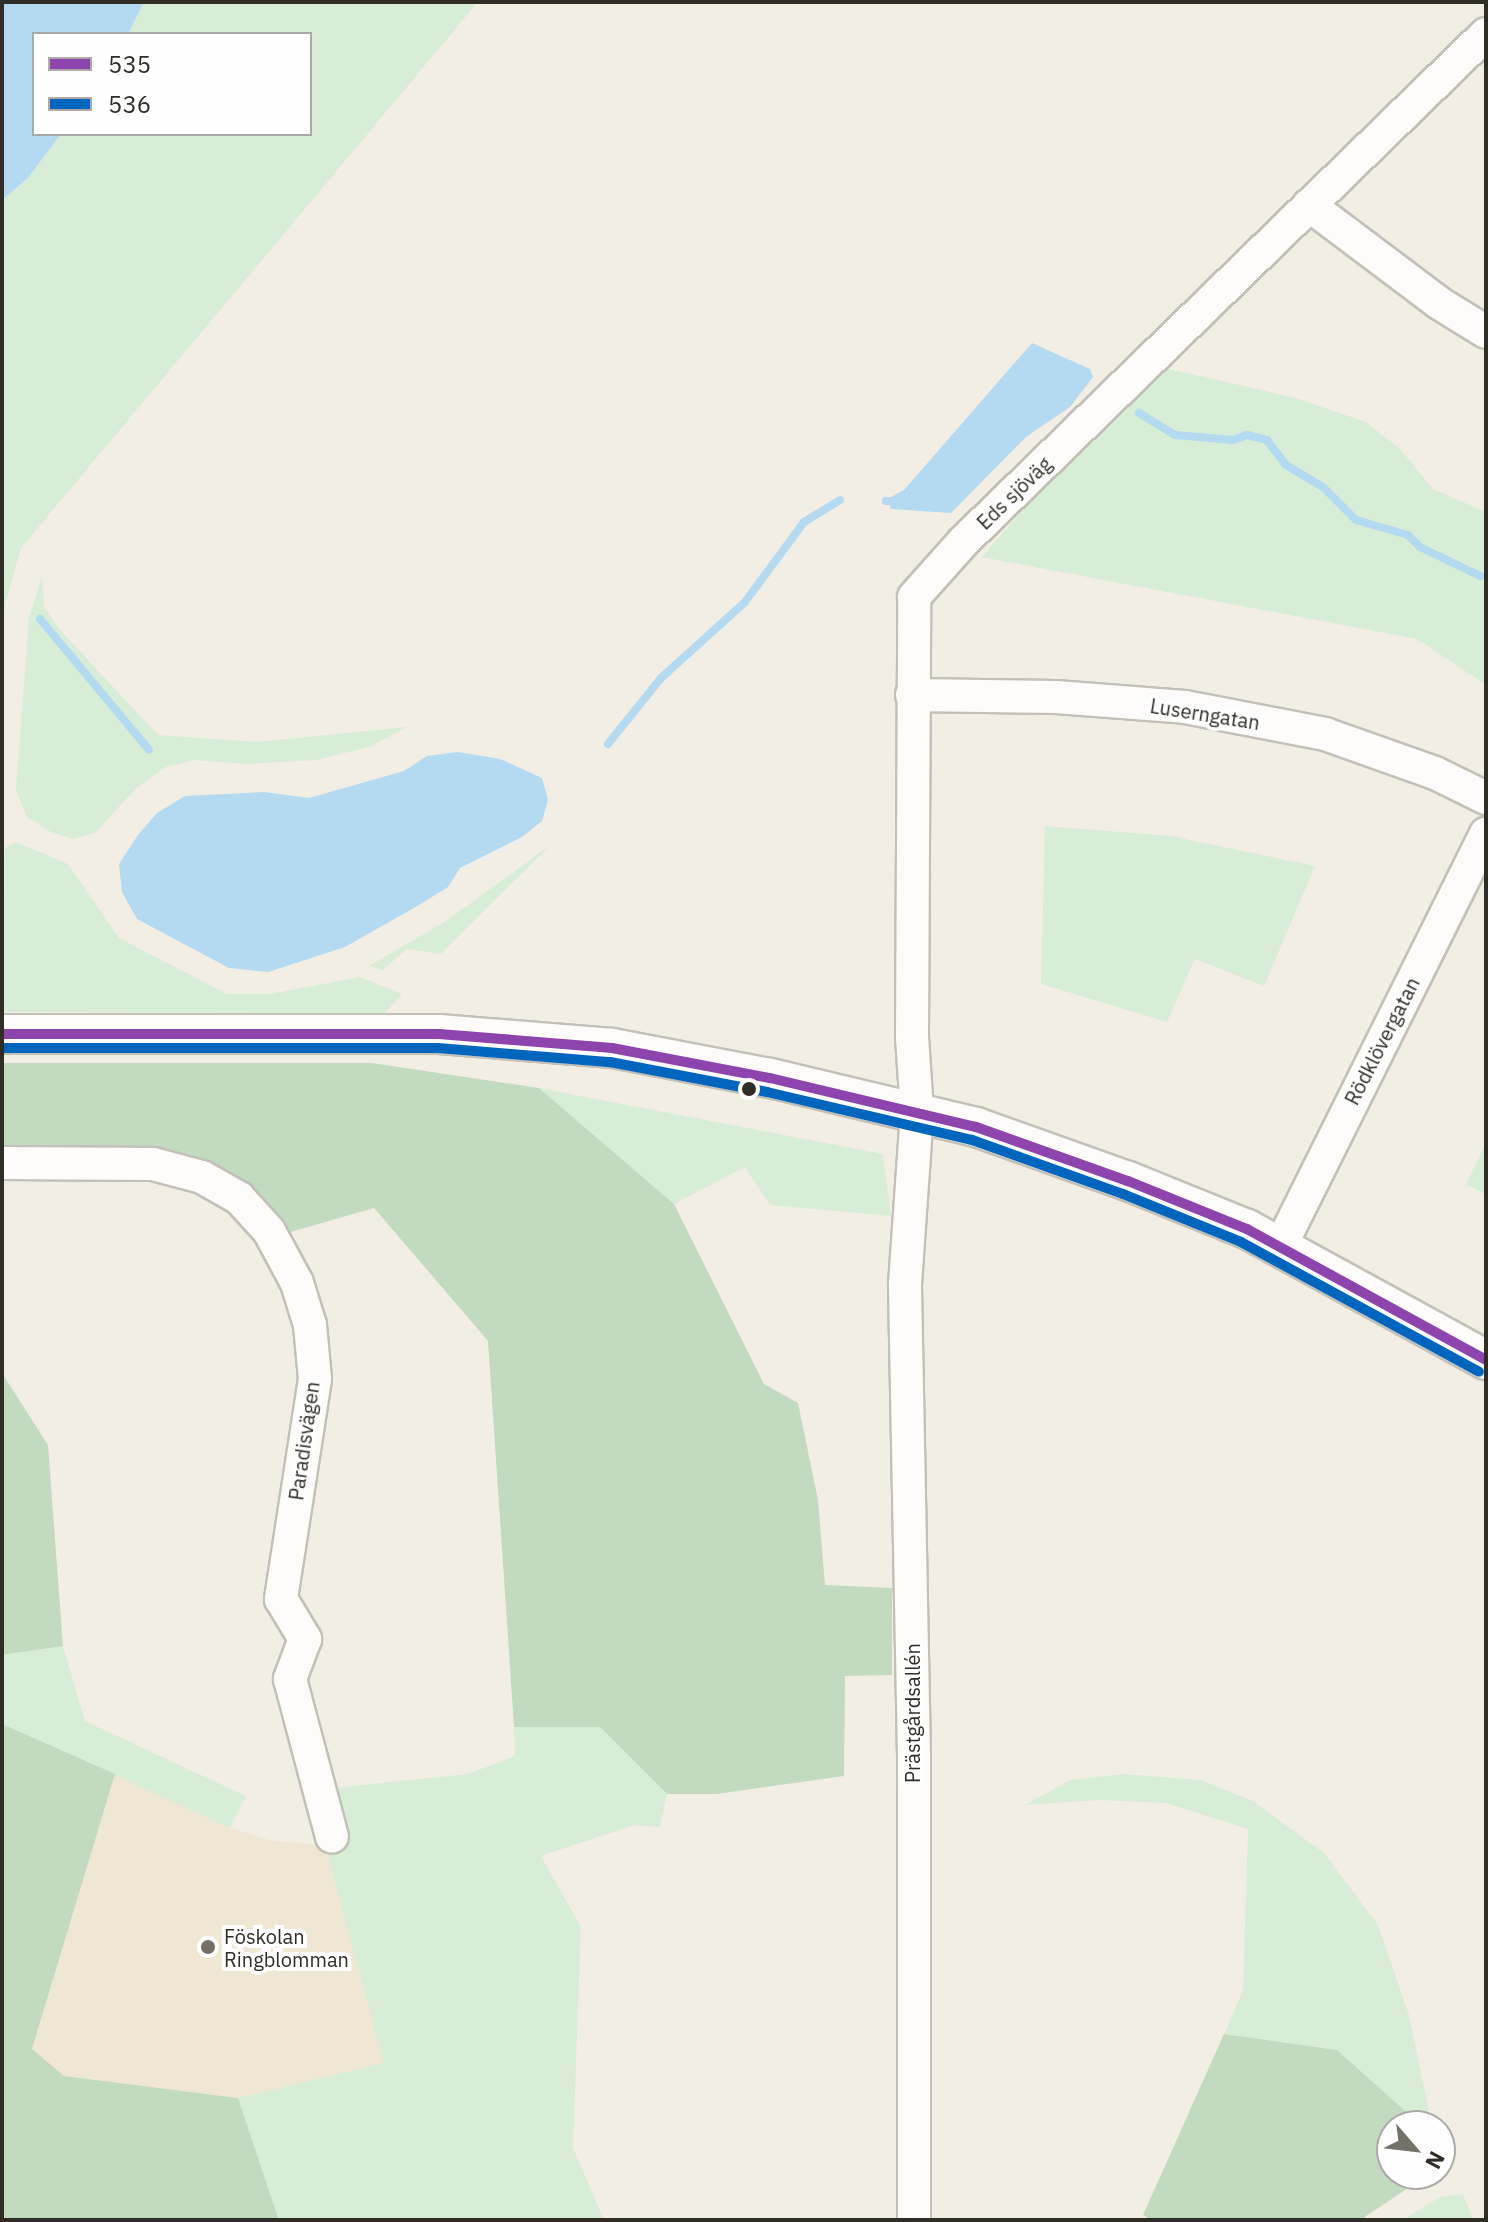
<!DOCTYPE html>
<html>
<head>
<meta charset="utf-8">
<style>
	body { margin:0 }
	#map { position:relative; width:1488px; height:2222px; overflow:hidden; background:#f2eee3; font-family:"IBM Plex Sans",sans-serif }
	div>[style] { position:absolute }
	.built>* { inset:0; background:#efe7d3 }
	.green>* { inset:0; background:#d8edd5 }
	.forest>* { inset:0; background:#c2dbc0 }
	.water>* { inset:0; background:#b3daf0 }
	.stream>* { height:8px; margin:-4px; padding:0 4px; transform-origin:4px; border-radius:4px; background:#b3daf0 }
	.roads { filter:drop-shadow(2px 0 #c3c0b8) drop-shadow(-2px 0 #c3c0b8) drop-shadow(0 2px #c3c0b8) drop-shadow(0 -2px #c3c0b8) }
	.minor>* { height:32px; margin:-16px; padding:0 16px; transform-origin:16px; border-radius:16px; background:#fdfcfb }
	.tertiary>* { height:38px; margin:-19px; padding:0 19px; transform-origin:19px; border-radius:19px; background:#fdfcfb }
	.bus-1>* { height:10px; margin:-5px; padding:0 5px; transform-origin:5px; border-radius:5px; background:#8e44ad }
	.bus-2>* { height:10px; margin:-5px; padding:0 5px; transform-origin:5px; border-radius:5px; background:#0065bd }
	.dots>* { width:22px; height:22px; translate:-50% -50%; box-sizing:border-box; border:4px solid #fefefe; border-radius:50% }
	span { translate:-50% -50%; white-space:nowrap; text-align:center; line-height:1.15; -webkit-text-stroke:8px #fefefe; paint-order:stroke }
	.street-label { font-size:20px; color:#302d26 }
	.poi-label { font-size:20px; color:#302d26 }
	.left { translate:0 -50%; text-align:left }
	.frame { position:absolute; inset:0; border:4px solid #302d26; pointer-events:none }
	.legend { position:absolute; left:32px; top:32px; width:280px; height:104px; box-sizing:border-box; background:#fefefe; border:2px solid #acaaa8; margin:0; padding:10px 14px; list-style:none; font-size:24px; color:#302d26 }
	.legend li { display:flex; align-items:center; gap:16px; height:40px }
	.legend b { width:40px; border:2px solid #acaaa8 }
	.north { position:absolute; left:1376px; top:2110px; width:80px; height:80px; box-sizing:border-box; background:#fefefe; border:2px solid #acaaa8; border-radius:50%; rotate:118deg; font-size:22px; font-weight:700; line-height:32px; text-align:center; color:#302d26 }
	.north::after { content:''; display:block; margin:auto; width:28px; height:36px; background:#747168; clip-path:polygon(50% 0,100% 100%,50% 72%,0 100%) }
</style>
</head>
<body>
<div id="map">
	<div class="built">
		<div style="clip-path:polygon(115px 1774px,230px 1828px,273px 1841px,325px 1845px,385px 2063px,238px 2098px,63px 2076px,32px 2049px)"></div>
	</div>
	<div class="green">
		<div style="clip-path:polygon(144px 2px,478px 2px,21px 548px,5px 604px,2px 655px,2px 200px,28px 178px,61px 134px,310px 134px,310px 34px,128px 34px)"></div>
		<div style="clip-path:polygon(1147px 364px,1296px 398px,1366px 422px,1399px 448px,1433px 489px,1486px 512px,1486px 685px,1417px 639px,982px 557px)"></div>
		<div style="clip-path:polygon(42px 577px,44px 607px,61px 631px,158px 735px,257px 742px,407px 727px,369px 747px,316px 760px,245px 764px,195px 760px,166px 767px,136px 788px,95px 833px,73px 839px,51px 832px,27px 817px,16px 790px,29px 617px)"></div>
		<div style="clip-path:polygon(1045px 826px,1171px 836px,1315px 866px,1264px 986px,1195px 959px,1167px 1022px,1041px 984px)"></div>
		<div style="clip-path:polygon(16px 842px,68px 864px,119px 938px,227px 994px,270px 994px,360px 977px,402px 994px,385px 1013px,2px 1012px,5px 848px)"></div>
		<div style="clip-path:polygon(552px 844px,441px 954px,407px 949px,383px 970px,369px 966px,446px 921px)"></div>
		<div style="clip-path:polygon(539px 1088px,883px 1154px,891px 1216px,770px 1205px,745px 1167px,674px 1204px)"></div>
		<div style="clip-path:polygon(1486px 1143px,1486px 1195px,1466px 1184px)"></div>
		<div style="clip-path:polygon(63px 1646px,85px 1721px,246px 1796px,230px 1828px,2px 1724px,2px 1655px)"></div>
		<div style="clip-path:polygon(514px 1727px,600px 1727px,667px 1794px,660px 1827px,635px 1825px,541px 1856px,581px 1927px,573px 2148px,604px 2220px,279px 2220px,238px 2098px,384px 2063px,325px 1845px,333px 1788px,468px 1774px,515px 1756px)"></div>
		<div style="clip-path:polygon(1123px 1774px,1201px 1780px,1253px 1801px,1324px 1853px,1378px 1925px,1409px 2015px,1432px 2126px,1422px 2126px,1337px 2050px,1224px 2034px,1243px 1991px,1248px 1829px,1166px 1803px,1099px 1800px,1025px 1805px,1070px 1780px)"></div>
		<div style="clip-path:polygon(1463px 2194px,1473px 2220px,1402px 2220px,1440px 2197px)"></div>
	</div>
	<div class="forest">
		<div style="clip-path:polygon(2px 1063px,372px 1063px,539px 1088px,674px 1204px,764px 1384px,798px 1403px,818px 1500px,825px 1585px,892px 1588px,892px 1675px,845px 1676px,844px 1776px,717px 1794px,667px 1794px,600px 1727px,514px 1727px,488px 1341px,374px 1208px,287px 1233px,251px 1192px,2px 1149px)"></div>
		<div style="clip-path:polygon(2px 1373px,48px 1445px,63px 1646px,2px 1655px)"></div>
		<div style="clip-path:polygon(2px 1724px,115px 1774px,32px 2049px,64px 2076px,238px 2098px,279px 2220px,2px 2220px)"></div>
		<div style="clip-path:polygon(1224px 2034px,1337px 2050px,1422px 2126px,1392px 2126px,1392px 2174px,1425px 2177px,1360px 2220px,1152px 2220px,1143px 2215px)"></div>
	</div>
	<div class="water">
		<div style="clip-path:polygon(2px 2px,144px 2px,128px 34px,34px 34px,34px 134px,61px 134px,28px 178px,2px 200px)"></div>
		<div style="clip-path:polygon(1032px 343px,1090px 369px,1093px 377px,1070px 407px,1026px 437px,951px 513px,890px 509px,891px 497px,904px 490px)"></div>
		<div style="clip-path:polygon(458px 752px,500px 759px,542px 778px,548px 800px,542px 821px,522px 837px,460px 868px,448px 887px,419px 905px,345px 947px,268px 972px,229px 968px,137px 919px,122px 892px,119px 864px,138px 835px,157px 813px,185px 796px,264px 792px,309px 798px,404px 771px,427px 756px)"></div>
	</div>
	<div class="stream">
		<div style="left:1139px;top:413px;width:42px;rotate:31.4deg"></div>
		<div style="left:1175px;top:435px;width:58px;rotate:4.9deg"></div>
		<div style="left:1233px;top:440px;width:15px;rotate:-20deg"></div>
		<div style="left:1247px;top:435px;width:21px;rotate:14deg"></div>
		<div style="left:1267px;top:440px;width:31px;rotate:53deg"></div>
		<div style="left:1286px;top:465px;width:43px;rotate:30.7deg"></div>
		<div style="left:1323px;top:487px;width:47px;rotate:45deg"></div>
		<div style="left:1356px;top:520px;width:54px;rotate:16.1deg"></div>
		<div style="left:1408px;top:535px;width:17px;rotate:45deg"></div>
		<div style="left:1420px;top:547px;width:67px;rotate:25.8deg"></div>
		<div style="left:886px;top:501px;width:5px"></div>
		<div style="left:40px;top:619px;width:170px;rotate:50.2deg"></div>
		<div style="left:608px;top:744px;width:85px;rotate:-51.2deg"></div>
		<div style="left:661px;top:678px;width:113px;rotate:-42.1deg"></div>
		<div style="left:745px;top:602px;width:99px;rotate:-53.6deg"></div>
		<div style="left:804px;top:522px;width:42px;rotate:-31.4deg"></div>
	</div>
	<div class="roads">
		<div class="minor">
			<div style="left:1309px;top:205px;width:163px;rotate:37deg"></div>
			<div style="left:1439px;top:303px;width:55px;rotate:31.7deg"></div>
			<div style="left:912px;top:695px;width:144px;rotate:0.8deg"></div>
			<div style="left:1056px;top:697px;width:129px;rotate:4.4deg"></div>
			<div style="left:1185px;top:707px;width:143px;rotate:10.9deg"></div>
			<div style="left:1325px;top:734px;width:117px;rotate:19.5deg"></div>
			<div style="left:1435px;top:773px;width:57px;rotate:26.1deg"></div>
			<div style="left:2px;top:1163px;width:151px;rotate:0.4deg"></div>
			<div style="left:153px;top:1164px;width:51px;rotate:14.9deg"></div>
			<div style="left:202px;top:1177px;width:43px;rotate:29.6deg"></div>
			<div style="left:239px;top:1198px;width:45px;rotate:47.7deg"></div>
			<div style="left:269px;top:1231px;width:59px;rotate:61.7deg"></div>
			<div style="left:297px;top:1283px;width:44px;rotate:72.8deg"></div>
			<div style="left:310px;top:1325px;width:54px;rotate:84.7deg"></div>
			<div style="left:315px;top:1379px;width:223px;rotate:98.8deg"></div>
			<div style="left:281px;top:1599px;width:47px;rotate:59deg"></div>
			<div style="left:305px;top:1639px;width:43px;rotate:110.6deg"></div>
			<div style="left:290px;top:1679px;width:163px;rotate:75.1deg"></div>
			<div style="left:1279px;top:1249px;width:464px;rotate:-63.5deg"></div>
			<div style="left:914px;top:2220px;width:464px;rotate:-90deg"></div>
			<div style="left:914px;top:1756px;width:472px;rotate:-91.1deg"></div>
			<div style="left:905px;top:1284px;width:173px;rotate:-86deg"></div>
			<div style="left:917px;top:1111px;width:74px;rotate:-93.9deg"></div>
			<div style="left:912px;top:1037px;width:440px;rotate:-89.7deg"></div>
			<div style="left:914px;top:597px;width:74px;rotate:-48.3deg"></div>
			<div style="left:963px;top:542px;width:729px;rotate:-44.17deg"></div>
		</div>
		<div class="tertiary">
			<div style="left:2px;top:1034px;width:437px"></div>
			<div style="left:439px;top:1034px;width:174px;rotate:4.6deg"></div>
			<div style="left:612px;top:1048px;width:161px;rotate:10.8deg"></div>
			<div style="left:770px;top:1078px;width:212px;rotate:13.4deg"></div>
			<div style="left:976px;top:1127px;width:161px;rotate:19.6deg"></div>
			<div style="left:1128px;top:1181px;width:128px;rotate:22deg"></div>
			<div style="left:1247px;top:1229px;width:273px;rotate:28.7deg"></div>
		</div>
	</div>
	<div class="bus-1">
		<div style="left:2px;top:1034px;width:437px"></div>
		<div style="left:439px;top:1034px;width:174px;rotate:4.6deg"></div>
		<div style="left:612px;top:1048px;width:161px;rotate:10.8deg"></div>
		<div style="left:770px;top:1078px;width:212px;rotate:13.4deg"></div>
		<div style="left:976px;top:1127px;width:161px;rotate:19.6deg"></div>
		<div style="left:1128px;top:1181px;width:128px;rotate:22deg"></div>
		<div style="left:1247px;top:1229px;width:273px;rotate:28.7deg"></div>
	</div>
	<div class="bus-2">
		<div style="left:2px;top:1048px;width:436px"></div>
		<div style="left:438px;top:1048px;width:173px;rotate:4.7deg"></div>
		<div style="left:610px;top:1062px;width:160px;rotate:10.8deg"></div>
		<div style="left:767px;top:1092px;width:211px;rotate:13.2deg"></div>
		<div style="left:972px;top:1140px;width:160px;rotate:19.7deg"></div>
		<div style="left:1123px;top:1194px;width:127px;rotate:22.1deg"></div>
		<div style="left:1241px;top:1242px;width:271px;rotate:28.6deg"></div>
	</div>
	<div class="dots">
		<div style="left:749px;top:1089px;background:#302d26"></div>
		<div style="left:208px;top:1947px;background:#747168"></div>
	</div>
	<div class="street-label">
		<span style="left:1014px;top:493px;rotate:-44deg">Eds sjöväg</span>
		<span style="left:1205px;top:714px;rotate:9deg">Luserngatan</span>
		<span style="left:1382px;top:1041px;rotate:-63deg">Rödklövergatan</span>
		<span style="left:304px;top:1441px;rotate:-82deg">Paradisvägen</span>
		<span style="left:912px;top:1713px;rotate:-90deg">Prästgårdsallén</span>
	</div>
	<div class="poi-label">
		<span class="left" style="left:224px;top:1948px">Föskolan<br>Ringblomman</span>
	</div>
	<div class="frame"></div>
	<ul class="legend">
	<li><b style="height:10px;background:#8e44ad"></b>535</li>
	<li><b style="height:10px;background:#0065bd"></b>536</li>
	</ul>
	<div class="north">N</div>
</div>
</body>
</html>
